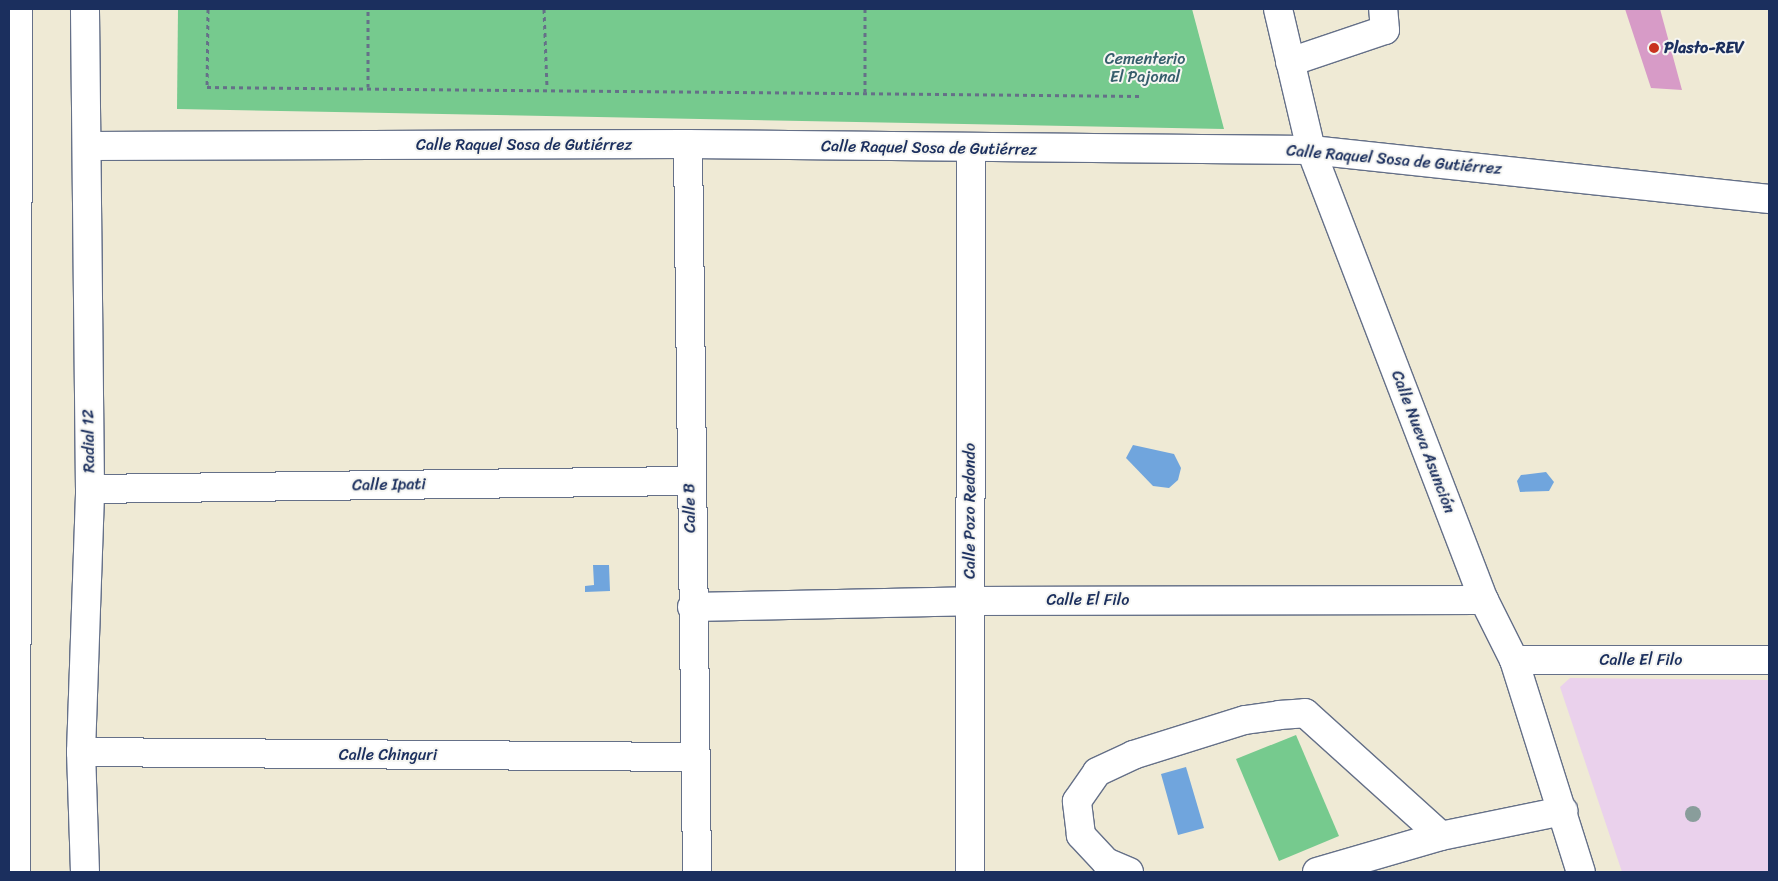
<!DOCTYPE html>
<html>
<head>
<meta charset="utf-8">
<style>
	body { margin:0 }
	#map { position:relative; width:1778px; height:881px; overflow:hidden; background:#efead5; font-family:Sriracha,sans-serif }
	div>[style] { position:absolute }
	.built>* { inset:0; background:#ead1ec }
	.green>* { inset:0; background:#76ca8e }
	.water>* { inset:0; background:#70a5dd }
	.building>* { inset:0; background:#d79bc7 }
	.path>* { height:3px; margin-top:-1.5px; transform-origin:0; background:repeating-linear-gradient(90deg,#657088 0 4px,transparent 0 8px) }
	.roads { filter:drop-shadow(1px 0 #657088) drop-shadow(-1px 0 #657088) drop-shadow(0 1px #657088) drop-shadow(0 -1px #657088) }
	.minor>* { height:28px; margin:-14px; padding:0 14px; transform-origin:14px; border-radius:14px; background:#fff }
	.trees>* { width:16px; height:16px; margin:-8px; border-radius:50%; background:#899d9b }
	.dots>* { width:14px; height:14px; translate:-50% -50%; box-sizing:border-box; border:2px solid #f6f6f2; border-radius:50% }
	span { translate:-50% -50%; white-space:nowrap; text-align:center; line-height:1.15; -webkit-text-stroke:4px #f6f6f2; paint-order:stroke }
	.poi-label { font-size:16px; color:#1b2f5e; font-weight:700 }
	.left { translate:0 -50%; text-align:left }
	.park-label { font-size:16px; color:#365e6c }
	.street-label { font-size:16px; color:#1b2f5e }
	.frame { position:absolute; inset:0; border:10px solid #1b2f5e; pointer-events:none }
</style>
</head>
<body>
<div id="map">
	<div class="built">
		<div style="clip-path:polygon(1570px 678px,1769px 680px,1769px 872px,1622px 872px,1560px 687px)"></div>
	</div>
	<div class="green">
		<div style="clip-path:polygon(178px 9px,1192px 9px,1224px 129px,177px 109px)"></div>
		<div style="clip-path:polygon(1296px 735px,1339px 836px,1279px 861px,1236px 759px)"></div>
	</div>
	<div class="water">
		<div style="clip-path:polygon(1133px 445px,1174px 454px,1181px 468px,1178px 480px,1169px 488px,1153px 486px,1126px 458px)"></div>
		<div style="clip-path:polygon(1546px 472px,1554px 482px,1549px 491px,1520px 492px,1517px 481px,1521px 475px)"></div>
		<div style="clip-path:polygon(593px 565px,609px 565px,610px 591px,585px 592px,585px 586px,594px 585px)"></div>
		<div style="clip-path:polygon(1186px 767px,1204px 828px,1178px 835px,1161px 774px)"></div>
	</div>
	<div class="building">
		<div style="clip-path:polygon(1625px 9px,1660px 9px,1682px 90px,1651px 88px)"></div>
	</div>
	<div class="path">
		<div style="left:208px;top:9px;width:78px;rotate:90.7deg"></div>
		<div style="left:207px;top:87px;width:933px;rotate:0.55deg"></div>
		<div style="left:544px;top:9px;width:78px;rotate:87.8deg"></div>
		<div style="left:865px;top:9px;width:83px;rotate:90deg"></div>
		<div style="left:368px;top:87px;width:78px;rotate:-90deg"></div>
	</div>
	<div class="roads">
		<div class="minor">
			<div style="left:1278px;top:9px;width:145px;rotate:76.8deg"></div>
			<div style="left:1311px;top:150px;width:482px;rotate:69deg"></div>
			<div style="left:1484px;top:600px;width:67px;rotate:63.4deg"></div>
			<div style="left:1514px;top:660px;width:222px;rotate:72.5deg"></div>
			<div style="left:1290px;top:62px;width:100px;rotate:-18.6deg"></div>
			<div style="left:1385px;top:30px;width:21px;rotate:-95deg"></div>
			<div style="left:688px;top:144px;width:728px;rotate:89.29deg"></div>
			<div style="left:87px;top:146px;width:601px;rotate:-0.19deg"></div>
			<div style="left:688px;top:144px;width:623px;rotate:0.55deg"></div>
			<div style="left:1311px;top:150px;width:461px;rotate:6.1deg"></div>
			<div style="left:90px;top:489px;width:599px;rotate:-0.77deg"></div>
			<div style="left:692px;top:607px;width:278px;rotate:-1.2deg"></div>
			<div style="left:970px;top:601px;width:514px;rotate:-0.11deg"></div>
			<div style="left:1514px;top:660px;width:255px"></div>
			<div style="left:81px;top:752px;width:614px;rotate:0.47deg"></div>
			<div style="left:16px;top:872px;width:863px;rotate:-89.87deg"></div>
			<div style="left:85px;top:872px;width:120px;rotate:-91.9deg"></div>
			<div style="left:81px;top:752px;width:263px;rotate:-88deg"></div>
			<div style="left:90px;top:489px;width:480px;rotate:-90.6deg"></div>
			<div style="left:970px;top:872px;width:722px;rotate:-89.92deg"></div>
			<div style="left:1129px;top:872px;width:25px;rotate:-157deg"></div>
			<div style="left:1106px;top:862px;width:37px;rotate:-133deg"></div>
			<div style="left:1081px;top:835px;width:34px;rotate:-97deg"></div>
			<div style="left:1077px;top:801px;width:35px;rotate:-55deg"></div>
			<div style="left:1097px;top:772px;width:40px;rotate:-25deg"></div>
			<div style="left:1133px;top:755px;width:117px;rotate:-17.4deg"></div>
			<div style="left:1245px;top:720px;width:34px;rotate:-8deg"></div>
			<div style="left:1279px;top:715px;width:26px;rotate:-4deg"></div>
			<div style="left:1305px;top:713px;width:183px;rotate:42.1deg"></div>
			<div style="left:1317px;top:872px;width:129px;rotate:-16.2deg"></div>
			<div style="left:1441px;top:836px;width:125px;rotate:-11.6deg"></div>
		</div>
	</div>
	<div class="trees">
		<div style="left:1693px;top:814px"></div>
	</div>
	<div class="dots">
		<div style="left:1654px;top:48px;background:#c8321e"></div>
	</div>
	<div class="poi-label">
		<span class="left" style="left:1664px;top:48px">Plasto-REV</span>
	</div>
	<div class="park-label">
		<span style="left:1145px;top:68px">Cementerio<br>El Pajonal</span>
	</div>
	<div class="street-label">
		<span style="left:524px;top:145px">Calle Raquel Sosa de Gutiérrez</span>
		<span style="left:929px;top:148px;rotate:1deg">Calle Raquel Sosa de Gutiérrez</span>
		<span style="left:1394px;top:160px;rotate:5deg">Calle Raquel Sosa de Gutiérrez</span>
		<span style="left:89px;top:441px;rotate:-91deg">Radial 12</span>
		<span style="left:1423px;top:442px;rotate:69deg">Calle Nueva Asunción</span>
		<span style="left:389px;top:485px;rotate:-1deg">Calle Ipati</span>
		<span style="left:690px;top:508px;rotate:-91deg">Calle B</span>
		<span style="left:970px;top:511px;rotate:-90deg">Calle Pozo Redondo</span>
		<span style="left:1088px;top:600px">Calle El Filo</span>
		<span style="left:1641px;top:660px">Calle El Filo</span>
		<span style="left:388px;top:755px">Calle Chinguri</span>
	</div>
	<div class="frame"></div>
</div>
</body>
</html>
